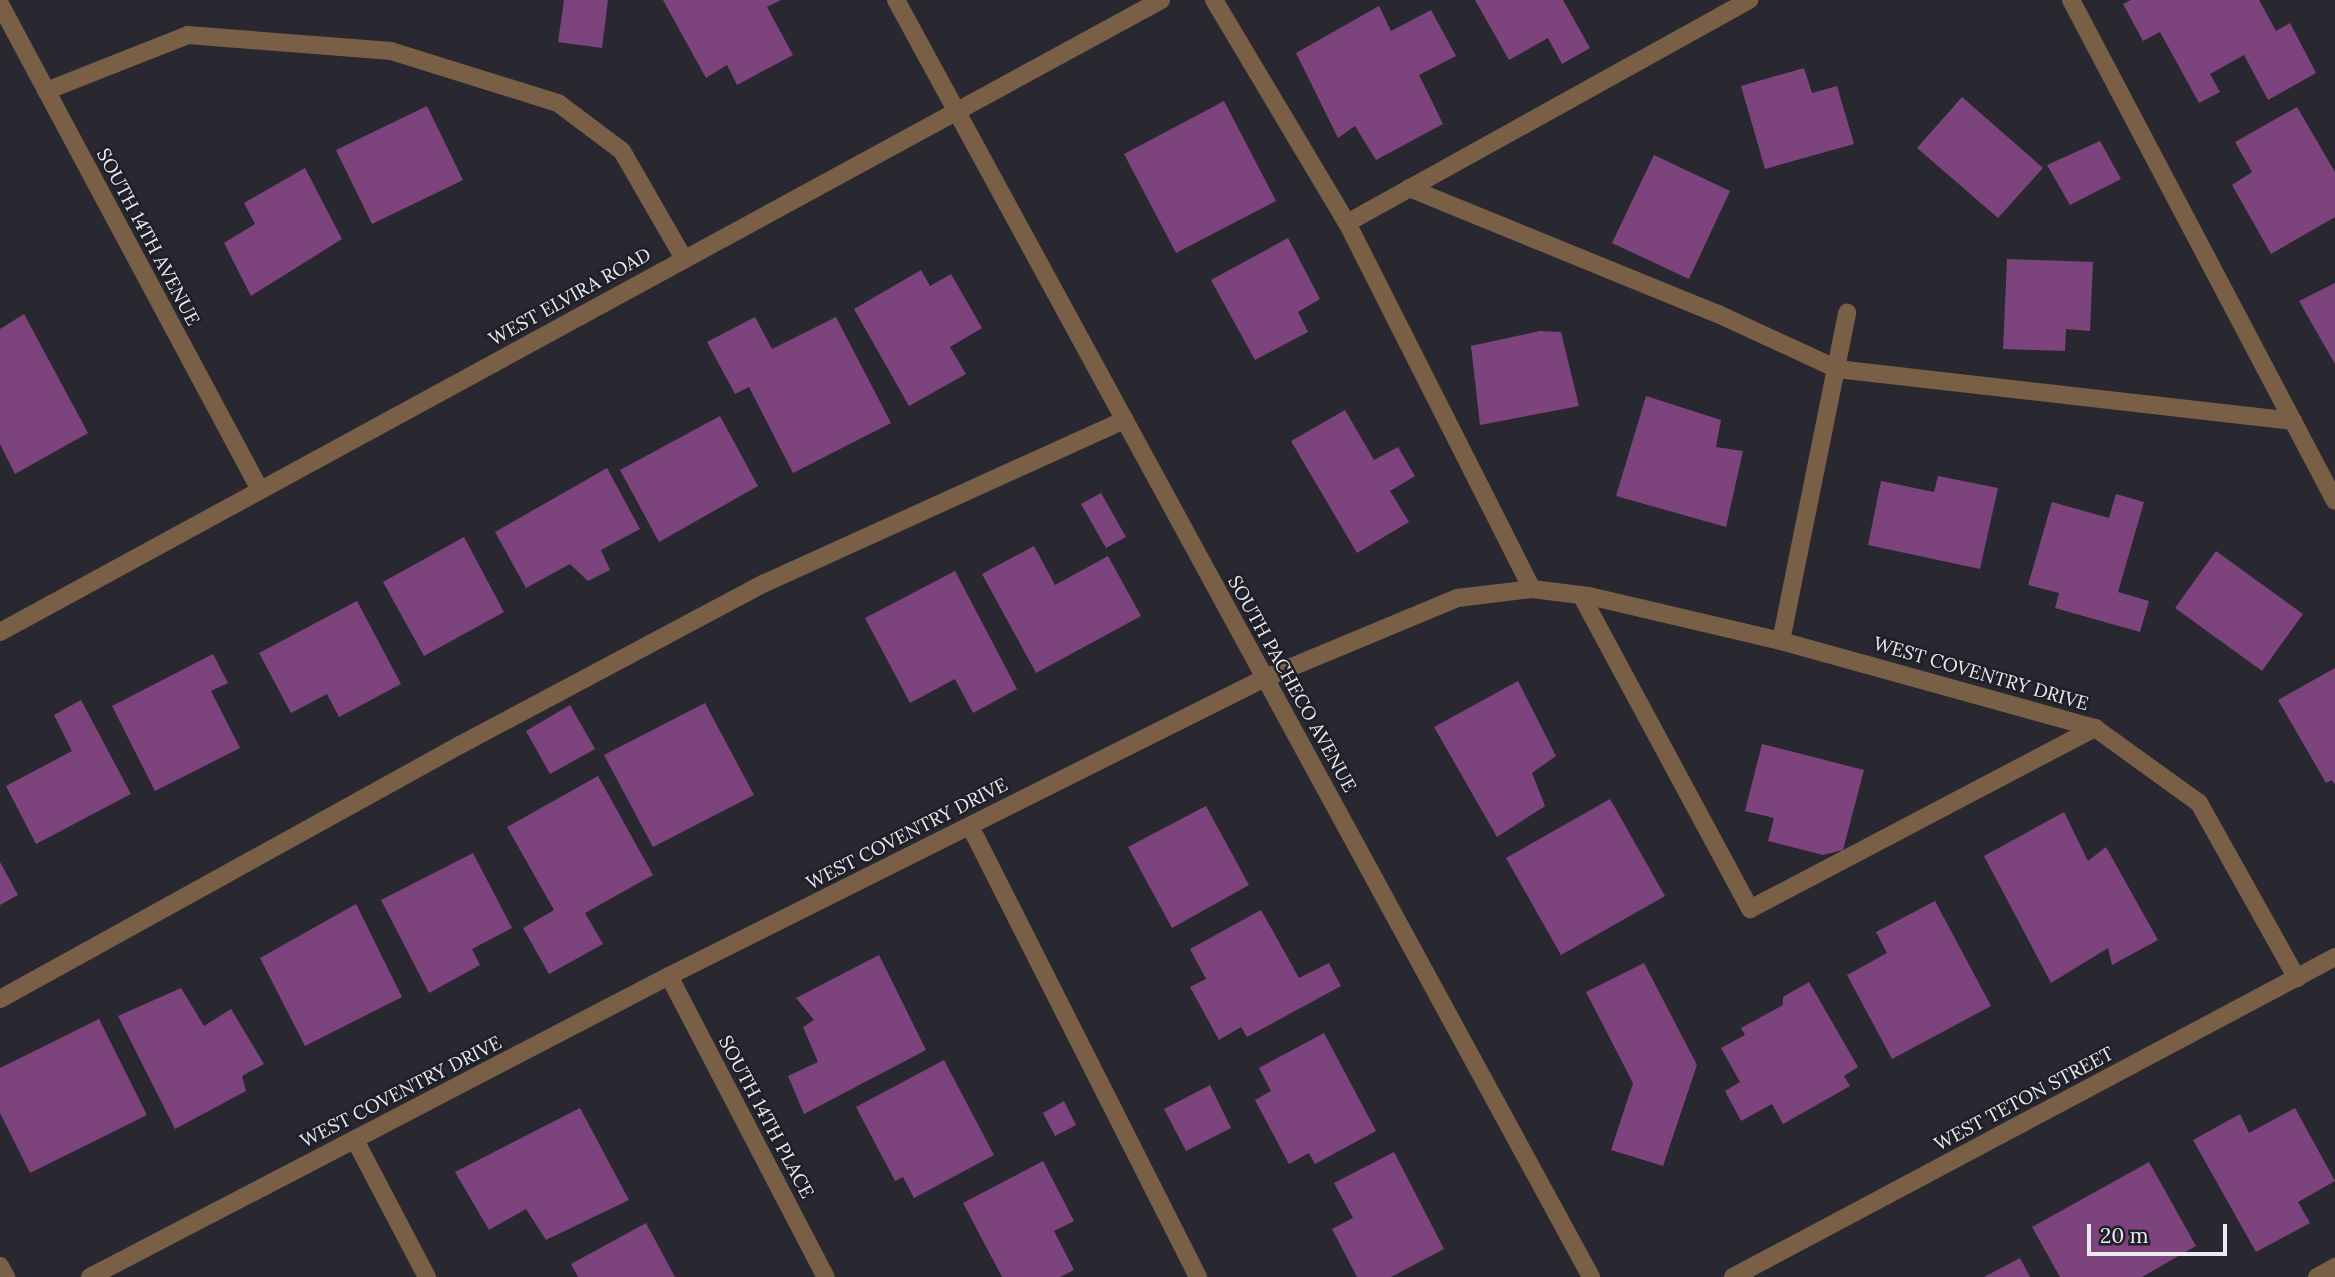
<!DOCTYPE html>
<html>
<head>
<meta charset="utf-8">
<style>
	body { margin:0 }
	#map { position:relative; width:2335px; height:1277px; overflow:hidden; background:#292831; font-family:Lora,serif }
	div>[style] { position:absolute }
	.building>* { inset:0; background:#7c437d }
	.minor>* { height:18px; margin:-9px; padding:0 9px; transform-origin:9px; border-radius:9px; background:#795f46 }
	span { translate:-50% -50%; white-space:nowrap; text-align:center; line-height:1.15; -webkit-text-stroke:5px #1f1f27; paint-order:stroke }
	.street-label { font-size:19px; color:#eaeaf0 }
	.scale { position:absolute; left:2087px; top:1224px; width:140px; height:32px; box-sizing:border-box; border:4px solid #eaeaf0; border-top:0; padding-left:9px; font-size:21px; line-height:24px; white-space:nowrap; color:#eaeaf0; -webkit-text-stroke:5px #1f1f27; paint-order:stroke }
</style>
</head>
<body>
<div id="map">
	<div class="building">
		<div style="clip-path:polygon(564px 0,608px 0,602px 48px,558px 42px)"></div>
		<div style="clip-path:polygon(663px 0,781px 0,767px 7px,793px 55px,737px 85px,727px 65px,706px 78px)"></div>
		<div style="clip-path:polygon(1475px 0,1563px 0,1590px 48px,1562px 64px,1548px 38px,1509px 60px)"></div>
		<div style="clip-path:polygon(2131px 0,2259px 0,2276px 31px,2290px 23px,2316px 73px,2268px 100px,2244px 55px,2210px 74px,2220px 92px,2199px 103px,2160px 32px,2143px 41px,2123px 4px)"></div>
		<div style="clip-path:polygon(1379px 6px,1391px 31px,1431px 10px,1456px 56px,1419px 75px,1443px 124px,1376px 160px,1355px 126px,1338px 138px,1296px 53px)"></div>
		<div style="clip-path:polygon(1804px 68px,1812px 93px,1837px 86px,1854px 144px,1765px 169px,1741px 86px)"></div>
		<div style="clip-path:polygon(1962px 97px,2043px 168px,1998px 218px,1917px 148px)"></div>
		<div style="clip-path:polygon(1224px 101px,1276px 201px,1176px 253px,1124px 154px)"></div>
		<div style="clip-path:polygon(427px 106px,463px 180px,372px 224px,336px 150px)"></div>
		<div style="clip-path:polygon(2297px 107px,2335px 172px,2335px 217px,2271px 254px,2232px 185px,2252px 172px,2235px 142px)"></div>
		<div style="clip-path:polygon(2100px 141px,2121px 179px,2070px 205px,2047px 165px)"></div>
		<div style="clip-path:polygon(1654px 155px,1730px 191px,1689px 279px,1612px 243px)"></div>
		<div style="clip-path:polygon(305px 168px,342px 239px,251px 296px,224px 243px,255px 224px,244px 203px)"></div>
		<div style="clip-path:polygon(1288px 238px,1320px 299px,1298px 312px,1308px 332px,1255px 360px,1211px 280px)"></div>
		<div style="clip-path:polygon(2007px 259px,2093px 262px,2090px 331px,2066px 329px,2065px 351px,2003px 349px)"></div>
		<div style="clip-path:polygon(921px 270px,930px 286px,951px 274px,982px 328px,950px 347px,966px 374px,909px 406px,854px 309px)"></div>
		<div style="clip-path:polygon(2335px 283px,2335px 364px,2299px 301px)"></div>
		<div style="clip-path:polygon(24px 314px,88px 433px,15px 474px,0 444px,0 329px)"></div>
		<div style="clip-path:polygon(755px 317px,772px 349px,836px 317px,891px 423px,793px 473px,749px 387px,735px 394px,707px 342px)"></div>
		<div style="clip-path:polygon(1540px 331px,1561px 332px,1579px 406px,1480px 425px,1471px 346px)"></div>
		<div style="clip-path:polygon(1646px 396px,1721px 420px,1716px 447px,1743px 451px,1726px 527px,1616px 496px)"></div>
		<div style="clip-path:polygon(1345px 410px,1374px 460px,1398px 447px,1415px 476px,1390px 491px,1409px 522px,1357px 553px,1291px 441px)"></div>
		<div style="clip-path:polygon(720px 416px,758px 486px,659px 542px,620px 470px)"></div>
		<div style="clip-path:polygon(607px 468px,640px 529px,601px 550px,610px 570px,588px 581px,570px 564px,526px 588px,495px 532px)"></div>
		<div style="clip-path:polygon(1938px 476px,1998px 488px,1980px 569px,1868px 545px,1881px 481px,1934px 492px)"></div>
		<div style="clip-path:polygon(1101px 493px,1126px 537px,1106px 548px,1081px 504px)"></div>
		<div style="clip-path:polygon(2116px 494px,2144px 502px,2118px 592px,2149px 601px,2140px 632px,2055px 608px,2059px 593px,2028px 585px,2052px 502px,2109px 518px)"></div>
		<div style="clip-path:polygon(464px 537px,504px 612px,424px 656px,383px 582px)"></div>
		<div style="clip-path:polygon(1034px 546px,1055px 585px,1108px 556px,1141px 616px,1036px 673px,982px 574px)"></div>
		<div style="clip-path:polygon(2216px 551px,2303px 614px,2262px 671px,2175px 608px)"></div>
		<div style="clip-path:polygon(955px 571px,1017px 689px,973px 713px,955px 679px,910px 703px,865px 618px)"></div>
		<div style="clip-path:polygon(357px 601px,401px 684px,339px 717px,327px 694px,291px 713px,259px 653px)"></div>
		<div style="clip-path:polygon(213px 654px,228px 683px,211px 691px,240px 748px,155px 791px,112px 706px)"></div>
		<div style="clip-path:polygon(2335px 668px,2335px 785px,2332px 780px,2326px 783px,2278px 700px)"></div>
		<div style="clip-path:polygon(1518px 681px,1556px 756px,1532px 773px,1545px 806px,1497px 837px,1434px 727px)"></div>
		<div style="clip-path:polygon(81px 700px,131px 794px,36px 844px,6px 786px,72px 751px,54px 715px)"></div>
		<div style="clip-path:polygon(705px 703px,754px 795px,653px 847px,604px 755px)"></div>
		<div style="clip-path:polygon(570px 705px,595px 749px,550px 774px,526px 731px)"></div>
		<div style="clip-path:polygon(1762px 744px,1864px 770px,1843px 850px,1823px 855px,1768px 841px,1774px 818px,1745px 811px)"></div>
		<div style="clip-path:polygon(598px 776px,653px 875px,585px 913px,603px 944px,549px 974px,523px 928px,554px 910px,507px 827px)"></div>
		<div style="clip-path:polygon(1610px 799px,1665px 896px,1561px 955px,1506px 858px)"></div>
		<div style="clip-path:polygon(1206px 806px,1249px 885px,1172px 928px,1128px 847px)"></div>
		<div style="clip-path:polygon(2064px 812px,2088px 861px,2106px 847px,2158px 940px,2112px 965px,2108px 948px,2051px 983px,1984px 856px)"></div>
		<div style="clip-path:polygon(473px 853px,512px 928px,472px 949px,480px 965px,429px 993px,381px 900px)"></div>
		<div style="clip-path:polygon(0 862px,18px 895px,0 905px)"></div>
		<div style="clip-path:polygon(1935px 901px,1991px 1006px,1892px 1059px,1847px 975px,1887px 953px,1876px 932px)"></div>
		<div style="clip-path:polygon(356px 904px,402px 997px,305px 1046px,260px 958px)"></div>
		<div style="clip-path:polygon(1261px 910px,1299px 978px,1329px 963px,1341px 986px,1247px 1037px,1241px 1027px,1219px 1040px,1190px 987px,1206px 979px,1190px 949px)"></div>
		<div style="clip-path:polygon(879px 955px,926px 1050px,804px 1114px,788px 1076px,818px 1062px,803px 1027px,814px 1020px,796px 998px)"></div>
		<div style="clip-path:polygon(1644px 963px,1697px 1065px,1663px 1166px,1611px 1150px,1633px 1083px,1586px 992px)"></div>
		<div style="clip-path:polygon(1809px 982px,1858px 1067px,1844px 1076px,1850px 1086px,1783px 1124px,1772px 1104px,1741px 1121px,1725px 1091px,1740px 1082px,1721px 1048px,1745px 1035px,1741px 1028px,1783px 1005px,1783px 997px)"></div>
		<div style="clip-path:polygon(181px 988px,204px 1026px,231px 1009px,264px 1064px,242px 1076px,246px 1091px,175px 1129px,118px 1016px)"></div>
		<div style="clip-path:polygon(99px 1019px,147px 1115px,30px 1173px,0 1113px,0 1068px)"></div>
		<div style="clip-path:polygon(1324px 1033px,1376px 1131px,1315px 1164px,1309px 1153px,1289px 1164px,1255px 1100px,1271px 1091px,1259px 1068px)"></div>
		<div style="clip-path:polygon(944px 1060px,994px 1155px,914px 1198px,903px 1177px,895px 1181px,856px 1107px)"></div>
		<div style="clip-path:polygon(1210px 1085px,1231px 1128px,1186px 1151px,1164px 1109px)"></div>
		<div style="clip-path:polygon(1064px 1101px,1076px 1125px,1055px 1136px,1043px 1113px)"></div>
		<div style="clip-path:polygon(580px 1108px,629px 1200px,546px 1240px,526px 1209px,489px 1230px,455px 1172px)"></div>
		<div style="clip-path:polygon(2295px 1108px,2335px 1181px,2298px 1202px,2310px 1223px,2256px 1252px,2193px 1140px,2240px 1114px,2249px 1133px)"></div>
		<div style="clip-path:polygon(1394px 1152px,1444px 1249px,1391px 1277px,1357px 1277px,1332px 1229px,1353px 1218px,1334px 1183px)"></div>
		<div style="clip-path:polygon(1043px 1161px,1074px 1221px,1054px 1231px,1074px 1270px,1060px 1277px,1002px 1277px,963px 1203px)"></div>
		<div style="clip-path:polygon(2149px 1162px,2196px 1246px,2142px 1277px,2060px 1277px,2032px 1227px)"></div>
		<div style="clip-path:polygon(646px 1223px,675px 1277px,578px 1277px,571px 1264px)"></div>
		<div style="clip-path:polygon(2020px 1258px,2030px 1277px,1984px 1277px)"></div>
	</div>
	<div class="minor">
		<div style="left:896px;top:0;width:1454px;rotate:61.44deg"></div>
		<div style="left:1214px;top:0;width:260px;rotate:59.2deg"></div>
		<div style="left:2071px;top:0;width:566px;rotate:62.21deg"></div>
		<div style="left:0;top:4px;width:551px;rotate:61.85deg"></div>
		<div style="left:46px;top:91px;width:153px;rotate:-21.5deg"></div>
		<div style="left:188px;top:35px;width:204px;rotate:4.5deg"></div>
		<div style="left:391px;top:51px;width:175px;rotate:17.3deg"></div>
		<div style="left:558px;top:103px;width:80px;rotate:36.9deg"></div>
		<div style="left:622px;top:151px;width:125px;rotate:60.1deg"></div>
		<div style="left:1409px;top:188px;width:331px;rotate:22.2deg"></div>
		<div style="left:1716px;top:313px;width:133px;rotate:24.8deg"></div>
		<div style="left:1837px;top:369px;width:459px;rotate:6.5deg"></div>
		<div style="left:1532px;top:589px;width:410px;rotate:-116.8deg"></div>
		<div style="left:1347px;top:223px;width:460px;rotate:-29deg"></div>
		<div style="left:1581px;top:595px;width:357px;rotate:61.7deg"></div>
		<div style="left:1750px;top:909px;width:390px;rotate:-27.7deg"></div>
		<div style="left:0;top:632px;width:1322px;rotate:-28.56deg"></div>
		<div style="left:1781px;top:641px;width:335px;rotate:-78.6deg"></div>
		<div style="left:970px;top:826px;width:505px;rotate:63.18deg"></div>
		<div style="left:669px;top:976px;width:339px;rotate:62.5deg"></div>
		<div style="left:0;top:999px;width:525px;rotate:-28.91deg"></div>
		<div style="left:460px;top:745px;width:345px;rotate:-28deg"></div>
		<div style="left:765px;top:583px;width:395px;rotate:-24.4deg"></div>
		<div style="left:355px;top:1140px;width:155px;rotate:62.3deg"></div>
		<div style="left:0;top:1266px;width:13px;rotate:61deg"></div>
		<div style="left:90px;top:1277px;width:653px;rotate:-27.47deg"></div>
		<div style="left:669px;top:976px;width:666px;rotate:-26.57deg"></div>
		<div style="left:1265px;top:678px;width:208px;rotate:-22.6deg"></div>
		<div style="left:1457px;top:598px;width:76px;rotate:-6.8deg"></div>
		<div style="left:1532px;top:589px;width:57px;rotate:7deg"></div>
		<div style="left:1589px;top:596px;width:197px;rotate:13.2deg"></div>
		<div style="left:1781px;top:641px;width:326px;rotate:15.5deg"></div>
		<div style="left:2095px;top:728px;width:128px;rotate:35.8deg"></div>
		<div style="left:2199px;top:803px;width:201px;rotate:60.8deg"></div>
		<div style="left:1733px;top:1277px;width:682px;rotate:-27.99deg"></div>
		<div style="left:2317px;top:1277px;width:21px;rotate:-29deg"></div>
	</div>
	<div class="street-label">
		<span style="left:148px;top:237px;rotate:62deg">SOUTH 14TH AVENUE</span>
		<span style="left:570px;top:297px;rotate:-29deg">WEST ELVIRA ROAD</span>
		<span style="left:1981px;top:674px;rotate:16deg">WEST COVENTRY DRIVE</span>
		<span style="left:1292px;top:684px;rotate:61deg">SOUTH PACHECO AVENUE</span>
		<span style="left:907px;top:834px;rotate:-27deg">WEST COVENTRY DRIVE</span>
		<span style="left:401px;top:1092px;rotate:-27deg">WEST COVENTRY DRIVE</span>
		<span style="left:2024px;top:1099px;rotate:-28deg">WEST TETON STREET</span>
		<span style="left:766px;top:1117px;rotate:62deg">SOUTH 14TH PLACE</span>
	</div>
	<div class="scale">20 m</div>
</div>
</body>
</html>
